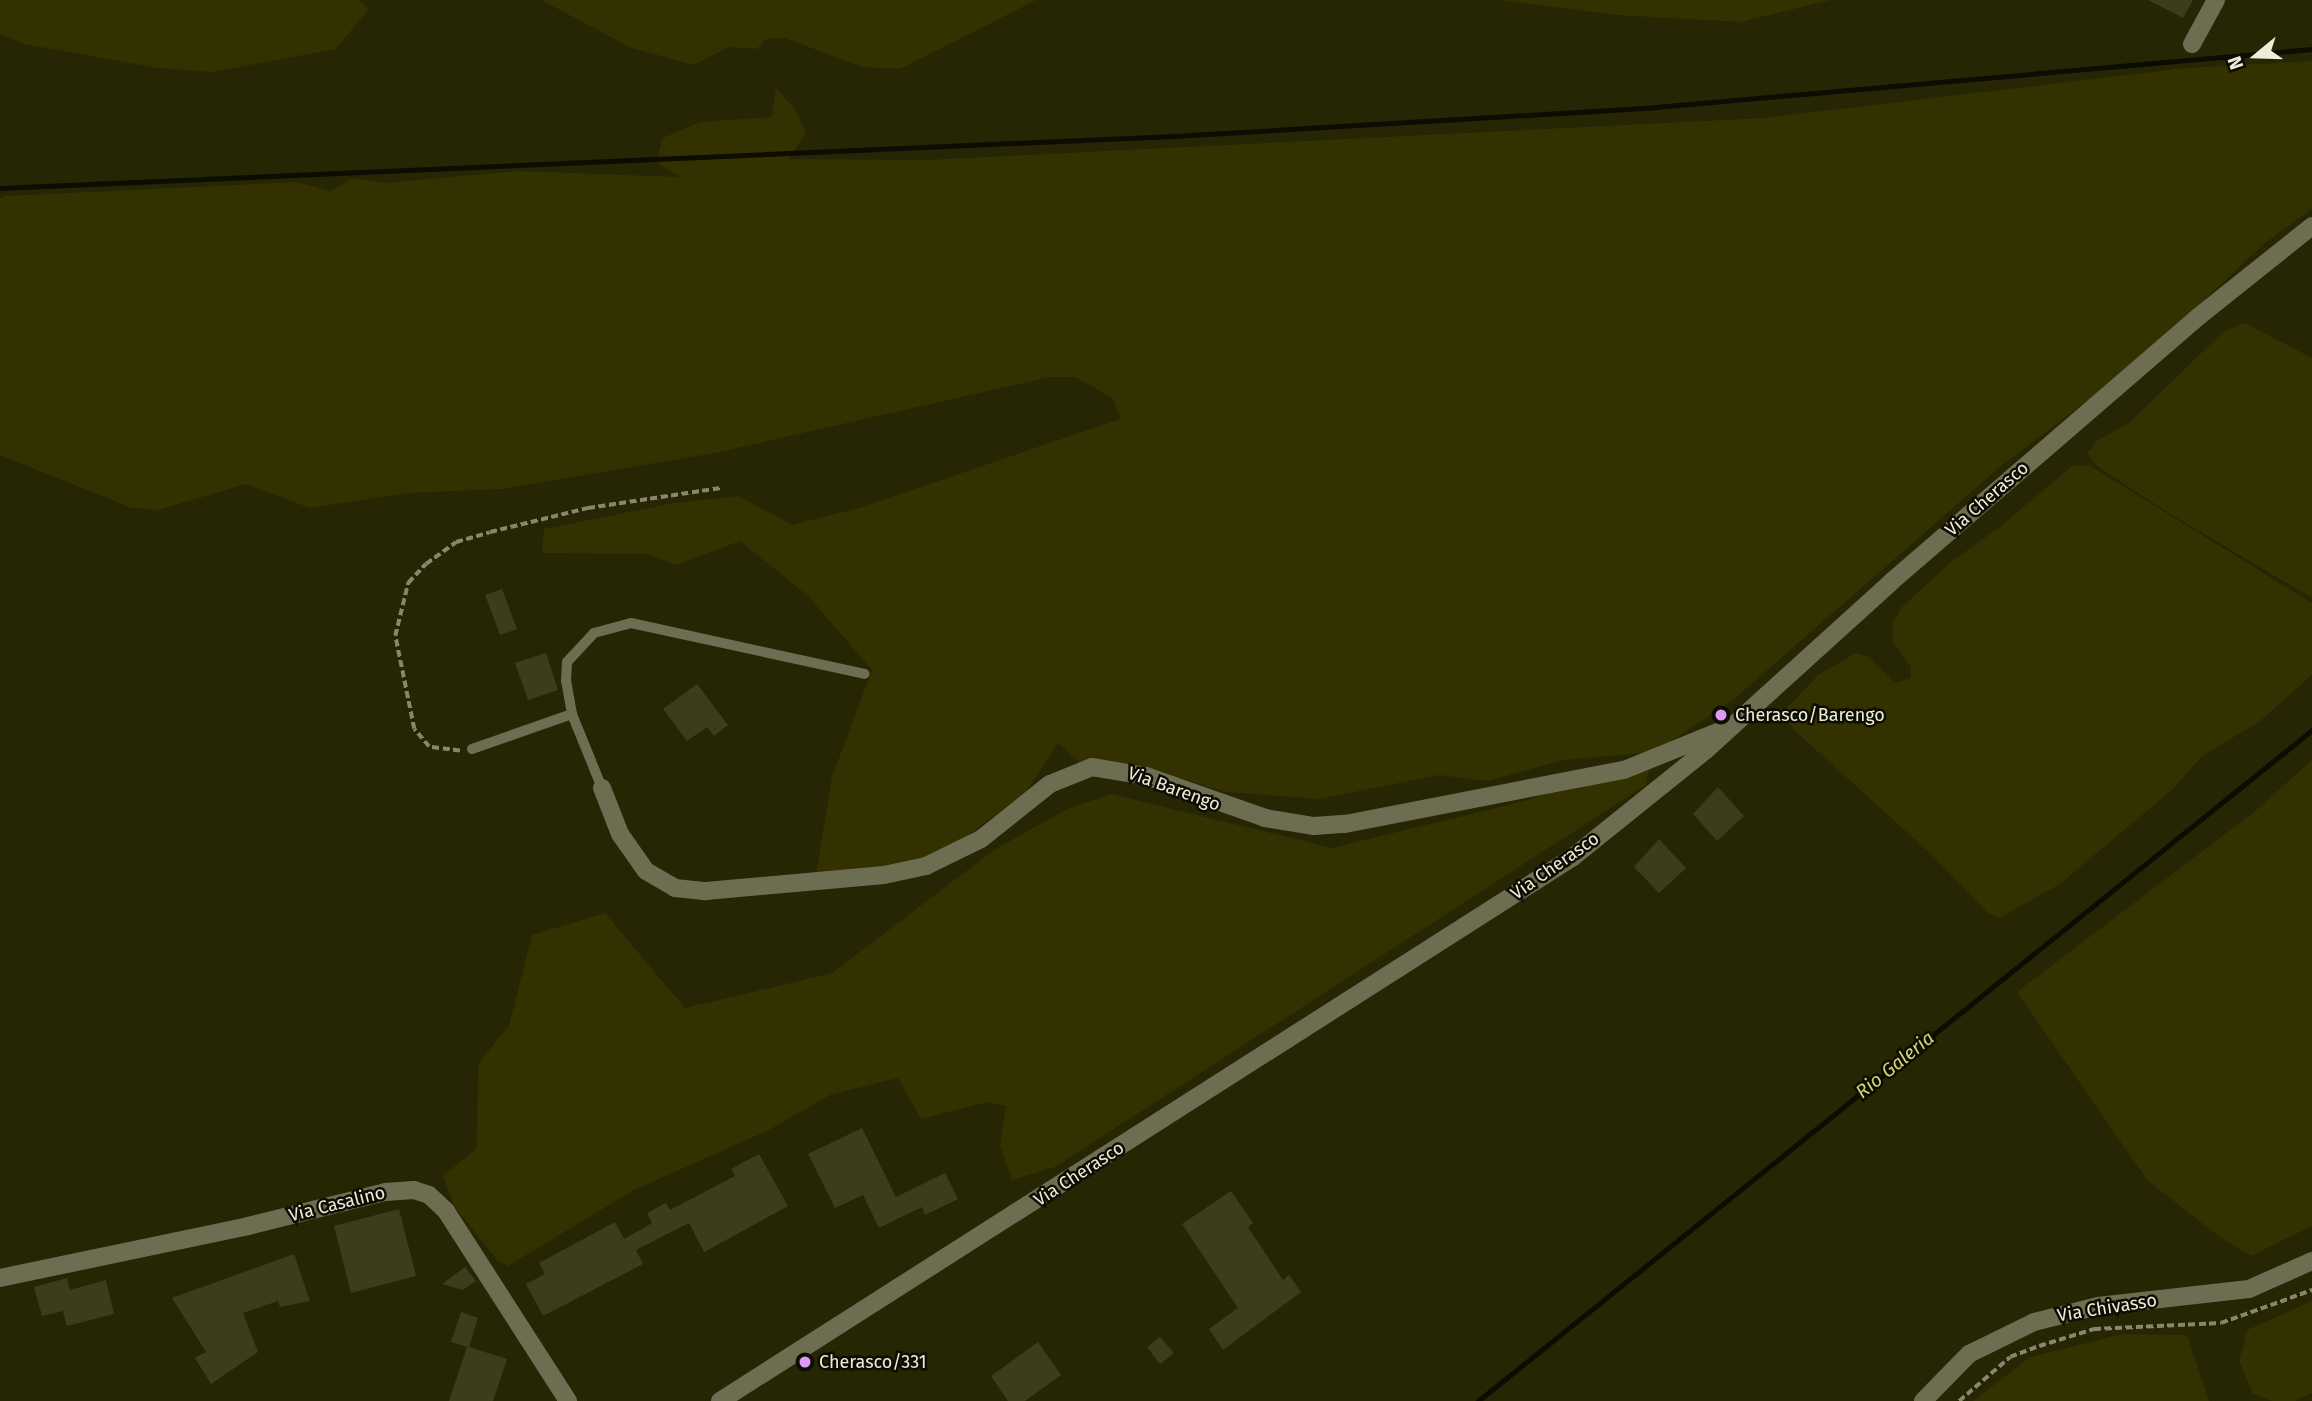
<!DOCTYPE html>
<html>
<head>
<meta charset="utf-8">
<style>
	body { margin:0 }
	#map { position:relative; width:2312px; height:1401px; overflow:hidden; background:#262504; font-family:"Fira Sans",sans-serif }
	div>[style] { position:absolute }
	.green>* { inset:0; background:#333100 }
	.stream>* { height:5px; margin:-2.5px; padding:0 2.5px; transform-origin:2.5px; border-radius:2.5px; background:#0d0c00 }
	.building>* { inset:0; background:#3d3d1d }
	.path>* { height:3.5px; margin-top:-1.75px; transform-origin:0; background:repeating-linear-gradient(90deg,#88876d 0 7px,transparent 0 10.5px) }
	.service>* { height:10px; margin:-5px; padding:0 5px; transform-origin:5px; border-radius:5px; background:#6d6d52 }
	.minor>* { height:18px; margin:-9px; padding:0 9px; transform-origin:9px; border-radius:9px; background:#6d6d52 }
	.dots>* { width:19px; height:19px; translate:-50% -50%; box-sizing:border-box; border:4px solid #0e0d03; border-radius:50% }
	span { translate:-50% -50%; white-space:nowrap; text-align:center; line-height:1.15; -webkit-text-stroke:5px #0e0d03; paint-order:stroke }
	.street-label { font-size:18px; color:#ededda }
	.poi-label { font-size:18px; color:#ededda }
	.left { translate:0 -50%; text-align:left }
	.water-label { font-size:19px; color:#d6d573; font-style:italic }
	.north { position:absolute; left:2221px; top:21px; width:70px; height:70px; -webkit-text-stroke:5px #0e0d03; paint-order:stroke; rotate:251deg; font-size:19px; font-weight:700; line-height:28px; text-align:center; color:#ededda }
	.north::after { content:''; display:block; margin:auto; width:24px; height:32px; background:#ededda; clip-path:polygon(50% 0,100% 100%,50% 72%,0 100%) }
</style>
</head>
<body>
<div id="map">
	<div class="green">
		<div style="clip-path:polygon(0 0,358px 0,369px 9px,336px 49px,213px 72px,158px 68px,24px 44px,0 34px)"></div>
		<div style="clip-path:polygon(541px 0,1036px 0,900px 69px,862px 67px,785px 38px,766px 39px,757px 49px,729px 47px,693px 65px,632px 48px)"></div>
		<div style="clip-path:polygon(1498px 0,1831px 0,1741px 22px,1616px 15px)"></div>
		<div style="clip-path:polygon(2312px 61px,2312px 209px,2266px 242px,2137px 363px,2000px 467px,1733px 700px,1655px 752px,1565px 760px,1487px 781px,1439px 775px,1319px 799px,1226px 792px,1133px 764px,1082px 765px,1058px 743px,1026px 792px,949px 849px,896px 868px,816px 874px,832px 777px,872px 670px,808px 596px,740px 541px,676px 565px,648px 554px,542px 553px,544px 529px,674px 503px,739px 496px,792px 525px,862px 507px,1120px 419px,1113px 399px,1076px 377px,1050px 377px,715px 453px,502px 489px,408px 493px,310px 508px,246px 484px,158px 510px,132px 508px,0 455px,0 199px,4px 196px,295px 182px,331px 191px,353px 178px,385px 183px,518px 171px,680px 177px,656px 162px,663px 138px,700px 122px,772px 117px,776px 88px,794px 108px,806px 132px,789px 159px,926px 160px,1764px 118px,2186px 68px)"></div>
		<div style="clip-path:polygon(2245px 323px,2312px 358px,2312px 598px,2167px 512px,2097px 466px,2087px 453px,2098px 440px,2128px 424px,2224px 331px)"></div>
		<div style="clip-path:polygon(2089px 465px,2312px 603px,2312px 675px,2259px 722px,2202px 756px,2174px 788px,2060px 884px,1999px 918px,1987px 912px,1931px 854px,1794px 730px,1786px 718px,1787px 708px,1818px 675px,1856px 653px,1867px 656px,1895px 683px,1911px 678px,1911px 667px,1893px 642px,1893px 622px,1902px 607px,1952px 561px,2001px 526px,2072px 466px)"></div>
		<div style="clip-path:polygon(2312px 760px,2312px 1226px,2251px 1256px,2217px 1235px,2147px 1180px,2017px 992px,2254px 812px)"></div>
		<div style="clip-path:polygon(1650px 762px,1646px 785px,1055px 1167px,1012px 1180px,1000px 1145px,1006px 1106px,987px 1102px,921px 1119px,898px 1078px,830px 1095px,769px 1130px,634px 1190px,508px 1266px,497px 1260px,454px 1206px,443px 1176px,477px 1148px,478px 1064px,509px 1025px,532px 935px,605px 913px,685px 1008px,832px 973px,994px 850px,1067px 809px,1111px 794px,1332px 848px,1524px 801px)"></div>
		<div style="clip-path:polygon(2312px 1301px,2312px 1393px,2295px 1401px,2272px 1401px,2253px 1394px,2239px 1361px,2247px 1330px)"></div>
		<div style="clip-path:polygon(2122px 1334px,2187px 1335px,2209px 1401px,1973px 1401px,2030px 1357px)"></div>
	</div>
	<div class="stream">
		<div style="left:0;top:188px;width:1175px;rotate:-2.54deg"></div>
		<div style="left:1174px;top:136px;width:483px;rotate:-3.4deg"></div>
		<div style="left:1656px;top:107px;width:659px;rotate:-5.05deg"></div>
		<div style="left:1478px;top:1401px;width:1070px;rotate:-38.82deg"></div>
	</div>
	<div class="building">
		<div style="clip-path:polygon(2148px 0,2193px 0,2183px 18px)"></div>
		<div style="clip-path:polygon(502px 589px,517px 629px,500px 635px,485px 595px)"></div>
		<div style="clip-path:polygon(546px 653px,558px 690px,528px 700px,515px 663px)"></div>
		<div style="clip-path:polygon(697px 684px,728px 725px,714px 736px,707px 727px,687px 741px,663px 709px)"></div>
		<div style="clip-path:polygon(1718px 787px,1744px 816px,1717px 841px,1693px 814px)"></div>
		<div style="clip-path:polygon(1659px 839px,1686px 868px,1659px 893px,1634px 867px)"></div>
		<div style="clip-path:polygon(862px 1128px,896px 1197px,945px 1173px,958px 1199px,925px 1215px,922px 1207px,879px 1228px,863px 1195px,835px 1208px,808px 1154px)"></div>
		<div style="clip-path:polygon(759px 1154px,788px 1206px,704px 1252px,689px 1223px,636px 1250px,643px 1264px,543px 1316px,526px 1284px,545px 1274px,539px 1263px,615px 1222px,624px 1239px,652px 1223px,647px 1213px,666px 1203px,670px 1210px,735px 1176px,731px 1169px)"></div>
		<div style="clip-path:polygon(1231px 1191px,1253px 1223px,1248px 1227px,1283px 1280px,1289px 1275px,1301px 1292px,1223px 1350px,1209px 1329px,1238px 1308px,1182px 1224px)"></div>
		<div style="clip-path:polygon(399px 1209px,416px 1276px,351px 1293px,334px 1226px)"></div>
		<div style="clip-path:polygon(294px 1254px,310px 1301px,280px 1307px,278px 1301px,243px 1313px,258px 1352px,211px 1384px,195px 1358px,206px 1352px,172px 1298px)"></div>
		<div style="clip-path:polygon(465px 1267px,476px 1281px,463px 1290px,442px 1284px)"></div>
		<div style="clip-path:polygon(67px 1278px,70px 1290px,106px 1280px,114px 1314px,67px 1326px,63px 1311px,42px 1316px,34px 1287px)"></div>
		<div style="clip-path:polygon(461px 1312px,478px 1318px,469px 1347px,507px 1359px,493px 1401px,449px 1401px,467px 1347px,451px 1342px)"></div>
		<div style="clip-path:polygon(1160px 1337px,1174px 1353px,1160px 1364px,1147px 1347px)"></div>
		<div style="clip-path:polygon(1038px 1342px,1061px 1375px,1025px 1401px,1008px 1401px,991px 1376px)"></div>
	</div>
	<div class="path">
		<div style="left:460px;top:751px;width:31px;rotate:-173deg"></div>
		<div style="left:429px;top:747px;width:23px;rotate:-130deg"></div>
		<div style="left:414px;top:729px;width:95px;rotate:-101.5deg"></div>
		<div style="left:395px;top:636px;width:55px;rotate:-76.2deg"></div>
		<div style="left:408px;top:583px;width:26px;rotate:-47deg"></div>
		<div style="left:426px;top:564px;width:37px;rotate:-36deg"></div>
		<div style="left:456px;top:542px;width:35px;rotate:-16deg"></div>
		<div style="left:490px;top:532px;width:101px;rotate:-13.8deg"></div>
		<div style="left:588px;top:508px;width:134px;rotate:-8.6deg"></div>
		<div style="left:1959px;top:1401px;width:67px;rotate:-40.8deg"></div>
		<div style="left:2010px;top:1357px;width:31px;rotate:-21deg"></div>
		<div style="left:2039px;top:1346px;width:58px;rotate:-17.2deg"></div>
		<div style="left:2094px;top:1329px;width:127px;rotate:-2.7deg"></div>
		<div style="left:2221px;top:1323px;width:97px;rotate:-19.9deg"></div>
	</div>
	<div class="service">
		<div style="left:472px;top:749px;width:106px;rotate:-19.3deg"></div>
		<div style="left:602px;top:788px;width:80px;rotate:-112.1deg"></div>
		<div style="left:572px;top:714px;width:34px;rotate:-100deg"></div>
		<div style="left:566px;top:681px;width:19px;rotate:-87deg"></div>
		<div style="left:567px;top:662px;width:40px;rotate:-47deg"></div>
		<div style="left:594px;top:633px;width:38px;rotate:-15deg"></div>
		<div style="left:631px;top:623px;width:239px;rotate:12.3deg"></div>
	</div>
	<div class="minor">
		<div style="left:2192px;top:44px;width:50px;rotate:-61.4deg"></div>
		<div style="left:602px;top:788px;width:49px;rotate:68.6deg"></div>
		<div style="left:620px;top:834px;width:45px;rotate:54.9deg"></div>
		<div style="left:646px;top:871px;width:34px;rotate:30deg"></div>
		<div style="left:675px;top:888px;width:31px;rotate:6deg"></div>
		<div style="left:706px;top:891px;width:179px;rotate:-5.1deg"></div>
		<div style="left:884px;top:875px;width:43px;rotate:-12.1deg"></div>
		<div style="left:926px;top:866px;width:61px;rotate:-26.1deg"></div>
		<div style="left:981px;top:839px;width:88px;rotate:-38.6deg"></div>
		<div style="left:1050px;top:784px;width:45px;rotate:-22deg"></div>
		<div style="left:1092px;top:767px;width:55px;rotate:9.5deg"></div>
		<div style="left:1146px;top:776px;width:126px;rotate:19.4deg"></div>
		<div style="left:1265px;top:818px;width:50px;rotate:9.3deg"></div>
		<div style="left:1314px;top:826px;width:31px;rotate:-4deg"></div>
		<div style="left:1345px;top:824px;width:284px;rotate:-11deg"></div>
		<div style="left:1624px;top:770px;width:104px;rotate:-22.1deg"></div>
		<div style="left:0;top:1278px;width:253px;rotate:-11.8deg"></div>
		<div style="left:248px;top:1226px;width:141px;rotate:-13.9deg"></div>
		<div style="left:385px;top:1192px;width:29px;rotate:-4deg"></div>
		<div style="left:414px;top:1190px;width:16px;rotate:18deg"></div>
		<div style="left:429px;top:1195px;width:23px;rotate:43deg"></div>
		<div style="left:446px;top:1211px;width:226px;rotate:57.3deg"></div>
		<div style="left:720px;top:1401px;width:1012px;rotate:-32.53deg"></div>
		<div style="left:1573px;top:857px;width:171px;rotate:-38.8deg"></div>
		<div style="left:1706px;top:750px;width:250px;rotate:-42.2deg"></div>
		<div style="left:1891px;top:582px;width:406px;rotate:-40.8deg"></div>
		<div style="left:2198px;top:317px;width:146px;rotate:-38.6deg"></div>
		<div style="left:1923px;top:1401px;width:66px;rotate:-45.6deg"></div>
		<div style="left:1969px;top:1354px;width:72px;rotate:-26.2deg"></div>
		<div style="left:2034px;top:1322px;width:66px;rotate:-14deg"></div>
		<div style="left:2098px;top:1306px;width:152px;rotate:-6.4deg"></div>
		<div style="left:2249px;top:1289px;width:69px;rotate:-24deg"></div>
	</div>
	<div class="dots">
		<div style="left:1721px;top:715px;background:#dd99f3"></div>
		<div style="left:805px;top:1362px;background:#dd99f3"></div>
	</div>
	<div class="street-label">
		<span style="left:1987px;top:499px;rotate:-41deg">Via Cherasco</span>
		<span style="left:1174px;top:789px;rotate:20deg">Via Barengo</span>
		<span style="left:1555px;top:866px;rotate:-35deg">Via Cherasco</span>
		<span style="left:1079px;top:1174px;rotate:-33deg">Via Cherasco</span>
		<span style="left:337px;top:1204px;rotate:-14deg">Via Casalino</span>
		<span style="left:2107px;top:1308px;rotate:-9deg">Via Chivasso</span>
	</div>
	<div class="poi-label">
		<span class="left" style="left:1735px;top:715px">Cherasco/Barengo</span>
		<span class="left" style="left:819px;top:1362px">Cherasco/331</span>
	</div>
	<div class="water-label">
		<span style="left:1895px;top:1065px;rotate:-39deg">Rio Galeria</span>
	</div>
	<div class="north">N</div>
</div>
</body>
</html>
